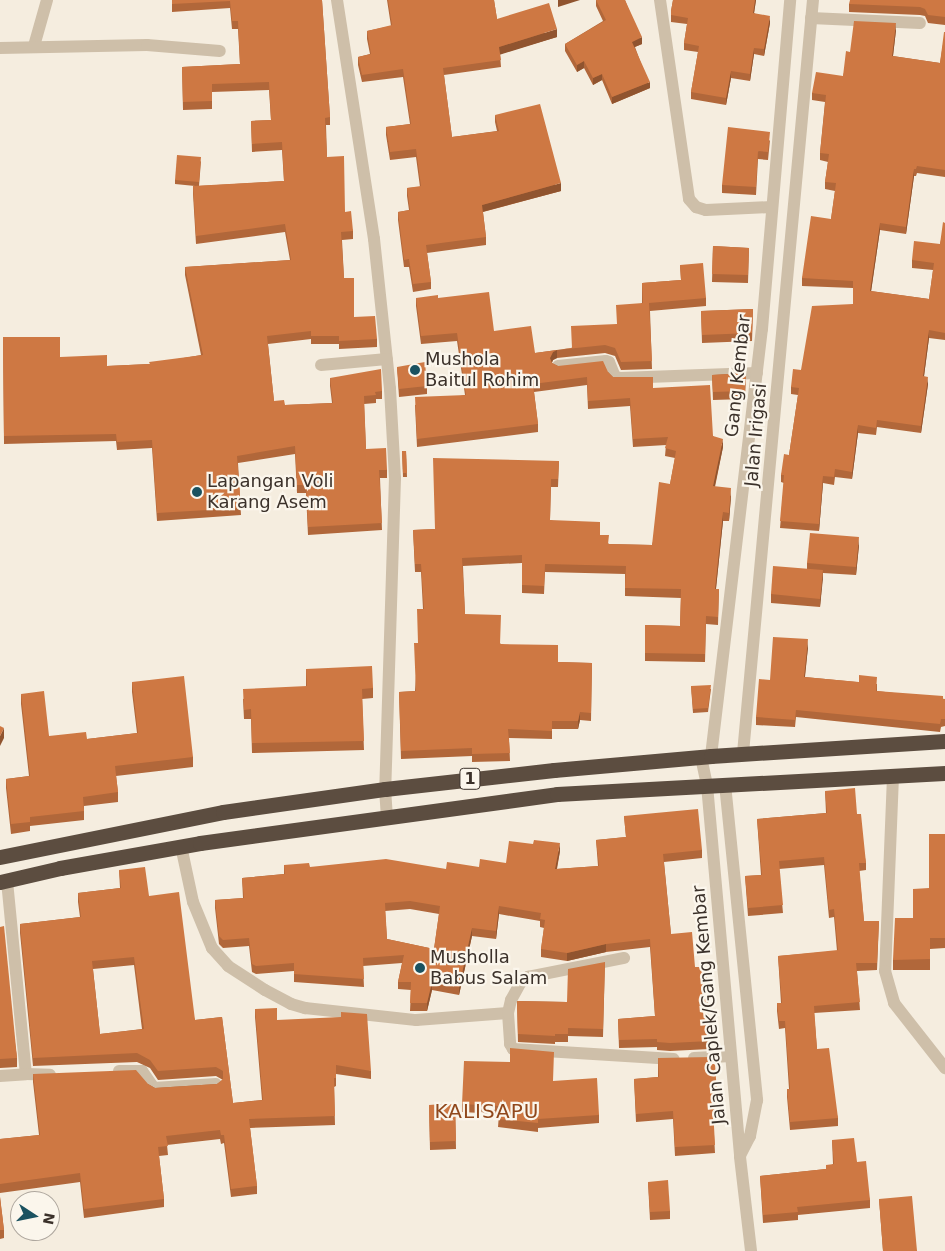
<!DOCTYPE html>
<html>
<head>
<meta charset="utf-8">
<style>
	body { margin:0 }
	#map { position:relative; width:945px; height:1251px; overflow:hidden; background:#f5eddf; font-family:"DejaVu Sans",sans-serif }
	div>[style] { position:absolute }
	.minor>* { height:12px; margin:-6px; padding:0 6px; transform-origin:6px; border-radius:6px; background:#cebfa9 }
	.highway>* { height:15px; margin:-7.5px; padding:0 7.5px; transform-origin:7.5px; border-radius:7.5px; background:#5c4d40 }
	.wall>* { inset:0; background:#b1673a }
	.shaded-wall>* { inset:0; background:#90542f }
	.building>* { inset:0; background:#ce7843 }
	.dots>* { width:14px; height:14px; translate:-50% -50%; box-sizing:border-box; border:2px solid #fbf6ec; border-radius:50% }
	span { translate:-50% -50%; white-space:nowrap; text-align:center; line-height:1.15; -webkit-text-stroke:4.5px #fbf6ec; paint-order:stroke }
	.shield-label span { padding:1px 4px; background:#fbf6ec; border:1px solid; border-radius:4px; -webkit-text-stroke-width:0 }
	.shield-label { font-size:16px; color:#3b312a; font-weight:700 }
	.poi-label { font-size:18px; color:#3b312a }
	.left { translate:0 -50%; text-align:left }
	.street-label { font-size:18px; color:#3b312a }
	.quarter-label { font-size:20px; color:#90481c; letter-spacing:1px }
	.north { position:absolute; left:10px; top:1191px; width:50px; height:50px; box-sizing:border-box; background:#fbf6ec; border:1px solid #aea79e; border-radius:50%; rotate:101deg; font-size:14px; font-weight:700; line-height:20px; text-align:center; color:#3b312a }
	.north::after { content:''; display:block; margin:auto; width:18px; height:22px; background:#1b5260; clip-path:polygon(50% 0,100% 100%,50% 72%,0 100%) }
</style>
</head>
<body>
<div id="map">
	<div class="minor">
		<div style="left:337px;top:0;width:242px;rotate:81.2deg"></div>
		<div style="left:374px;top:239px;width:151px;rotate:83.9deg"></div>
		<div style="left:390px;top:389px;width:89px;rotate:86.8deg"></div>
		<div style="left:395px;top:478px;width:311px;rotate:91.8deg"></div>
		<div style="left:385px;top:789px;width:27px;rotate:86deg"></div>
		<div style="left:660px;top:0;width:201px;rotate:81.7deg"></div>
		<div style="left:689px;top:199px;width:11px;rotate:49deg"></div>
		<div style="left:696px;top:207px;width:10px;rotate:17deg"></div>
		<div style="left:706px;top:210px;width:66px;rotate:-2.6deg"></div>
		<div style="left:811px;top:18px;width:109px;rotate:2.6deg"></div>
		<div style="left:34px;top:46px;width:48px;rotate:-74.2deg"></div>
		<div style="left:0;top:48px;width:147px;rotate:-1.2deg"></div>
		<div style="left:147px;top:45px;width:73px;rotate:4.7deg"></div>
		<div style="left:321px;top:365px;width:66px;rotate:-5.2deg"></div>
		<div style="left:558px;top:366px;width:48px;rotate:-5.9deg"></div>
		<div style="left:606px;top:361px;width:3px;rotate:18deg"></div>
		<div style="left:609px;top:362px;width:16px;rotate:68deg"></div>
		<div style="left:615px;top:377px;width:5px;rotate:11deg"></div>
		<div style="left:620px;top:378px;width:137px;rotate:-2.1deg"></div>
		<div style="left:743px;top:753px;width:756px;rotate:-84.69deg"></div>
		<div style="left:711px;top:756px;width:430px;rotate:-83.2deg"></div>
		<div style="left:762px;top:329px;width:330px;rotate:-85.1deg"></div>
		<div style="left:701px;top:757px;width:29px;rotate:78deg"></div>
		<div style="left:707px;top:785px;width:373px;rotate:84.9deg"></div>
		<div style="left:740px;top:1157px;width:95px;rotate:83.3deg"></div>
		<div style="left:893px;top:776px;width:195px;rotate:92.3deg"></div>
		<div style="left:885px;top:971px;width:33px;rotate:74deg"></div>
		<div style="left:894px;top:1003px;width:83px;rotate:51.9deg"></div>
		<div style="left:725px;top:784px;width:318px;rotate:84.2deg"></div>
		<div style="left:757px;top:1100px;width:37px;rotate:101deg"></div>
		<div style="left:750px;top:1136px;width:22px;rotate:117deg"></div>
		<div style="left:181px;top:846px;width:57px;rotate:77.9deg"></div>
		<div style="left:193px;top:902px;width:50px;rotate:67.6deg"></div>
		<div style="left:212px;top:948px;width:24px;rotate:48deg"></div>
		<div style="left:228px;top:966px;width:44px;rotate:33deg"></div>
		<div style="left:265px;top:990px;width:30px;rotate:28deg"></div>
		<div style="left:291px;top:1004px;width:15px;rotate:16deg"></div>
		<div style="left:305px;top:1008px;width:112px;rotate:6.2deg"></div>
		<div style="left:416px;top:1020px;width:92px;rotate:-4.4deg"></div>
		<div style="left:508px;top:1013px;width:31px;rotate:86deg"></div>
		<div style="left:510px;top:1044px;width:6px;rotate:59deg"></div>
		<div style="left:513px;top:1049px;width:161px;rotate:3.6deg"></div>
		<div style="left:7px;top:881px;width:194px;rotate:84.4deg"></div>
		<div style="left:26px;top:1074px;width:24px;rotate:2deg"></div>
		<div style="left:508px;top:1013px;width:13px;rotate:-77deg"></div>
		<div style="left:511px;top:1000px;width:21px;rotate:-61deg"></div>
		<div style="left:521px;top:982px;width:9px;rotate:-36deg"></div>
		<div style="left:528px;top:977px;width:98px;rotate:-11.2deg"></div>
		<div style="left:694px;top:1058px;width:37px;rotate:-3deg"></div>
		<div style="left:119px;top:1071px;width:23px"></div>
		<div style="left:142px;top:1071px;width:21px;rotate:55deg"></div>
		<div style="left:154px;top:1088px;width:62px;rotate:-3.7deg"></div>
		<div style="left:0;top:1076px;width:26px;rotate:-4deg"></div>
	</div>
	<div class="highway">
		<div style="left:0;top:857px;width:227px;rotate:-11.4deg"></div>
		<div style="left:223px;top:812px;width:164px;rotate:-8.1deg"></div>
		<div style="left:385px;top:789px;width:170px;rotate:-6.4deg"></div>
		<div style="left:554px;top:770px;width:158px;rotate:-5.1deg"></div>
		<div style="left:711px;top:756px;width:234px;rotate:-3.7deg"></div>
		<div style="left:0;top:882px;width:62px;rotate:-13.1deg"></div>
		<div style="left:60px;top:868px;width:142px;rotate:-10.1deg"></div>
		<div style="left:200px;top:843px;width:360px;rotate:-7.8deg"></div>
		<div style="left:557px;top:794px;width:389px;rotate:-3.1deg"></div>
	</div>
	<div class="wall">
		<div style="clip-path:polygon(172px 0,322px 0,330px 117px,330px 125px,326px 125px,327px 157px,345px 212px,353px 231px,353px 239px,342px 240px,344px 278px,354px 317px,377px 339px,377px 347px,339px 349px,339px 344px,311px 344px,311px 339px,268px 344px,274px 401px,285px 405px,332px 403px,330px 386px,330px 378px,382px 391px,382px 399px,376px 399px,376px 403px,364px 404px,366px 449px,387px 470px,387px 478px,380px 478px,382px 530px,308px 535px,306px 493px,297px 493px,295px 454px,238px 463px,241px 515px,157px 521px,152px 448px,117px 450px,116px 441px,4px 444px,3px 337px,60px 357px,107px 366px,149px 364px,201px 355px,185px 275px,185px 267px,290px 260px,285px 232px,196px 244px,193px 194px,193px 186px,195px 186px,175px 184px,175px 180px,201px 161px,199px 186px,284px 181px,282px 150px,252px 152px,251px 121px,271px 120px,269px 90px,212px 92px,212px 109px,183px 110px,182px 67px,240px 64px,238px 29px,232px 29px,230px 8px,172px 12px)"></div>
		<div style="clip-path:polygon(387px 0,494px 0,497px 19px,557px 37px,500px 54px,501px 67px,444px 75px,452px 137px,497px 131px,495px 122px,495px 115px,561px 191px,483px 212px,486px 237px,486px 245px,427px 253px,431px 282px,431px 289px,413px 292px,409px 267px,404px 267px,398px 220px,398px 212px,409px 210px,407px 196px,407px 188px,420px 187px,416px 157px,390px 160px,386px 135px,386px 127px,410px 124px,403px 77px,362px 82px,358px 65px,358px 57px,370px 54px,367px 39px,367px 31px,391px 26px)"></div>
		<div style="clip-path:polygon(596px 0,625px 0,642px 44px,635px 47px,650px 88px,612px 104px,602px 80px,593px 85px,584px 68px,577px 72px,565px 51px,565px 44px,603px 21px,596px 6px)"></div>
		<div style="clip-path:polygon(673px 0,756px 0,754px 13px,770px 23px,764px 56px,754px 54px,750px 81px,731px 78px,726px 105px,691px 99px,691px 92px,698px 52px,684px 50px,684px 43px,687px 24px,671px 22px,671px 11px)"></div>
		<div style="clip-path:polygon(945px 0,945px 25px,928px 23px,925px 16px,920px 15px,849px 12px,849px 4px)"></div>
		<div style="clip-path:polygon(896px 30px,893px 56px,940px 63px,945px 32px,945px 177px,917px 173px,916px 176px,914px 176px,906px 234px,880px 230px,871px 291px,929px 299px,933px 270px,912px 268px,912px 260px,940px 244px,945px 223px,945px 340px,929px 338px,924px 376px,928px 384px,921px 433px,877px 427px,876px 435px,858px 433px,852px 479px,835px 477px,834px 485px,823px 483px,819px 531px,780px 528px,784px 483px,781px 482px,781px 475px,789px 455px,798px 395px,791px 394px,791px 387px,801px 370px,853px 304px,853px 288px,802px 286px,802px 278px,831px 219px,835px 191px,825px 189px,825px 182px,828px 162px,820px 160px,820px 153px,825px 102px,812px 100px,812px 93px,843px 76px,850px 52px)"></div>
		<div style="clip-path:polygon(770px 140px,768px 160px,758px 159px,756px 195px,722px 193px,722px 185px)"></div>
		<div style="clip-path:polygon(713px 246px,749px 248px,748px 283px,712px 282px)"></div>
		<div style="clip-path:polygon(680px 265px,706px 298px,706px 306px,650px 311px,652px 369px,621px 370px,615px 356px,605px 353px,557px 358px,553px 360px,552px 363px,558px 366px,608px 372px,613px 377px,653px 388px,713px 436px,723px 447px,715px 487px,731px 496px,729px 521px,723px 521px,716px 589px,719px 589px,718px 625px,706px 624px,705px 662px,645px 661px,645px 625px,680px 626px,681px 598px,625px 596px,625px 574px,545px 572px,544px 594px,522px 593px,522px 563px,463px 566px,465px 614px,501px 644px,558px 662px,592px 663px,591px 721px,580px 720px,578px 729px,552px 729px,552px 739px,509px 738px,510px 761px,472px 762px,472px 756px,401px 759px,399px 692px,415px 691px,418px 643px,423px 609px,421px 572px,415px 572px,413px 530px,435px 529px,559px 461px,558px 487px,551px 487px,550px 520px,600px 535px,609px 544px,652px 545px,670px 484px,675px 458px,665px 456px,666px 445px,633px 447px,630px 406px,588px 409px,587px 385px,534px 392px,538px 424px,538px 432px,417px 447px,415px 405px,465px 395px,457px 341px,421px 344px,416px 306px,416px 298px,438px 298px,494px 331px,535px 353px,571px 348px,617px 324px,642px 303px,642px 283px,681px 280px)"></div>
		<div style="clip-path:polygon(753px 309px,752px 341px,702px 343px,701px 311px)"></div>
		<div style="clip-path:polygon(397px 367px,427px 386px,427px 394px,399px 397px)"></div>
		<div style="clip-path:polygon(746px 373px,745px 399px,713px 400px,712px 375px)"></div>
		<div style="clip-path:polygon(402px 451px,406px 451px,407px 477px,403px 477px)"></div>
		<div style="clip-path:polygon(859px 545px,856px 575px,823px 573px,820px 607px,771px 603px,771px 594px,807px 569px,807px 563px)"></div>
		<div style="clip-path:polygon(808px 647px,805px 677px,877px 684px,877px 691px,945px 699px,945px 726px,941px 727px,940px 732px,796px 717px,795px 727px,756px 725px,756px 717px,770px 680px)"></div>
		<div style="clip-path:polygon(306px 669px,373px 688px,373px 698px,362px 699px,364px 750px,252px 753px,251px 719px,244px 719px,243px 699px,306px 687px)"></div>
		<div style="clip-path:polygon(132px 682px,193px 757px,193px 767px,116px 776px,118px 792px,118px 802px,84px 806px,84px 820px,30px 826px,30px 831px,11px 834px,6px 788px,6px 779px,29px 776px,21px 704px,21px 694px,49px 736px,87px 739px,137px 733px,132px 692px)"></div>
		<div style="clip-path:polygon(691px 686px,711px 689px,708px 712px,693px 713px)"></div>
		<div style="clip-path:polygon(825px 791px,857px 814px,866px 863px,866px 870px,859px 871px,864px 921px,879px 921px,877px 970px,857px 971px,860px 1010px,814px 1013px,817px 1049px,838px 1118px,838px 1126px,790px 1130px,787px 1097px,787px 1089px,789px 1089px,785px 1028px,779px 1029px,777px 1011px,777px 1003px,781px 1003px,778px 956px,837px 951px,834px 917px,829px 918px,824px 865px,779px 869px,783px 913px,748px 916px,745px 876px,761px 875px,757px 819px,826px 813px)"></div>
		<div style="clip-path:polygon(evenodd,624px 816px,702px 850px,702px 858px,664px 862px,671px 934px,695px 967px,710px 1041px,710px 1049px,670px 1051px,657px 1050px,657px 1047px,619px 1048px,618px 1019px,655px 1016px,650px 947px,606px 952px,567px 961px,541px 957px,541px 949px,544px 928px,540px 927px,540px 921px,499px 914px,496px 939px,472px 936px,459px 995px,432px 990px,427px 1011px,410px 1011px,411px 990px,398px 989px,398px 982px,402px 963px,363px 966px,364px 987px,294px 982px,294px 971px,256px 974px,252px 972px,249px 946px,223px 948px,219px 944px,215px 908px,215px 900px,243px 898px,242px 878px,284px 874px,284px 865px,310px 867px,446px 869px,479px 867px,506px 863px,560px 851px,557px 869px,598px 866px,596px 840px,626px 837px,624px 816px,410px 909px,439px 914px,434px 949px,387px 939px,385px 911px,410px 909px)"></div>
		<div style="clip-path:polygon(945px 834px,945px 948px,930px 949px,930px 970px,893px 970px,893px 960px,913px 918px,929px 888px)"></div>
		<div style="clip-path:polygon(evenodd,119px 870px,149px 896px,195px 1020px,222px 1017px,233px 1103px,262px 1100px,255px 1017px,255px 1009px,371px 1071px,371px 1079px,336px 1074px,336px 1086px,334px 1087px,335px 1125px,250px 1128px,257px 1186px,257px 1194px,231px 1197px,224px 1143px,221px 1144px,220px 1139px,167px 1145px,168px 1155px,159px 1156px,164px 1199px,164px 1207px,84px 1218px,80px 1182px,0 1193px,0 1139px,39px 1135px,33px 1082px,33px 1074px,148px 1084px,155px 1088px,217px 1084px,223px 1080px,216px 1076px,158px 1080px,150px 1068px,137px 1062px,33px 1066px,20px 933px,20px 924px,80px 917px,78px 902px,78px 893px,120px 888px,119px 870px,134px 965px,142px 1029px,100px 1034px,93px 969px,134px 965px)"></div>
		<div style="clip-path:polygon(0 927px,17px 1058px,17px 1067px,0 1068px)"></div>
		<div style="clip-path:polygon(605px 962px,603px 1037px,568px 1036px,568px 1042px,555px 1042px,555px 1044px,518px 1042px,517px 1001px,567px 1002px)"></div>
		<div style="clip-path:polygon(658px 1058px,711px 1064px,718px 1108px,718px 1116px,713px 1116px,715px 1153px,675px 1156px,673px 1119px,636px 1122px,634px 1079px,658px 1077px)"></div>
		<div style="clip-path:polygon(554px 1081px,599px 1115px,599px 1123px,538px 1128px,538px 1132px,498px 1127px,499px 1114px,462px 1112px,462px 1104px)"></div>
		<div style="clip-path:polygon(455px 1104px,456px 1149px,430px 1150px,429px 1105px)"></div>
		<div style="clip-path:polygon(832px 1140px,857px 1162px,870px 1200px,870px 1208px,798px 1215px,798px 1220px,763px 1223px,760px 1176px,826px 1169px,833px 1164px)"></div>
		<div style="clip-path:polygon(648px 1182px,670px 1211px,670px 1219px,650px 1220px)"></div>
		<div style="clip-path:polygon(0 1197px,4px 1230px,4px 1238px,0 1239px)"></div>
		<div style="clip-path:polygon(879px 1199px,917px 1251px,883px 1251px)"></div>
	</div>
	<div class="shaded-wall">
		<div style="clip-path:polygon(558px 0,580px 0,558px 7px)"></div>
		<div style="clip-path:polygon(755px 0,756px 0,753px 20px,753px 13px)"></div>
		<div style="clip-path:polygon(770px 16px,770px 23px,764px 56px,764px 49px)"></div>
		<div style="clip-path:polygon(896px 23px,896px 30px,892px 64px,892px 56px)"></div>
		<div style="clip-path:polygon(557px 29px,557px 37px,499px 55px,499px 47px)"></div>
		<div style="clip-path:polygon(642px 37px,642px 44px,632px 48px,632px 42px)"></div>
		<div style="clip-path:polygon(754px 48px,754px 54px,750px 81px,750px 74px)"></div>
		<div style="clip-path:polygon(584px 61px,584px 68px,577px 72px,577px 65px)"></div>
		<div style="clip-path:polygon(731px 71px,731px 78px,726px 105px,726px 98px)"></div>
		<div style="clip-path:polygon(602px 74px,602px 80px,593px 85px,593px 78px)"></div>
		<div style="clip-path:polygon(650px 82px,650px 88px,612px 104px,612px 97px)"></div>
		<div style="clip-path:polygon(914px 169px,914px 176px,906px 234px,906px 227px)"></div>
		<div style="clip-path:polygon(561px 183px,561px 191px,482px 212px,482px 205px)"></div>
		<div style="clip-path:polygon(880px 223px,880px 230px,870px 299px,870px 291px)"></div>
		<div style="clip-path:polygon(929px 330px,929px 338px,923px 384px,923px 376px)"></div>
		<div style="clip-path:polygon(557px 350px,557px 358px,553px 360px,550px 366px,550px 358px,553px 352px)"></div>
		<div style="clip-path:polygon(928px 377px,928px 384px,921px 433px,921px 426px)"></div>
		<div style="clip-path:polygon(858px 425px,858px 433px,852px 479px,852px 472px)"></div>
		<div style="clip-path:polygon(723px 439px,723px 447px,713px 494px,713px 486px)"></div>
		<div style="clip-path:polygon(823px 476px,823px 483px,819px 531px,819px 524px)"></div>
		<div style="clip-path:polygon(731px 488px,731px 496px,729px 521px,729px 513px)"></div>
		<div style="clip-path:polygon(723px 512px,723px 521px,715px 597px,715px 589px)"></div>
		<div style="clip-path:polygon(859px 537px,859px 545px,856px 575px,856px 567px)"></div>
		<div style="clip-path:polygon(823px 570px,823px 578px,820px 607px,820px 599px)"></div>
		<div style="clip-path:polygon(808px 639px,808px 647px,804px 684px,804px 677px)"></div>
		<div style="clip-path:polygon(580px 712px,580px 720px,578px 729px,578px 721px)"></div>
		<div style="clip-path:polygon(4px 728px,4px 738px,0 746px,0 736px)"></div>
		<div style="clip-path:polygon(560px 843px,560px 851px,555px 877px,555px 869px)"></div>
		<div style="clip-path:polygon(499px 906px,499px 914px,496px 939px,496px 931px)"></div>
		<div style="clip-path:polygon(472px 928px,472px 936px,459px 995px,459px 987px)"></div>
		<div style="clip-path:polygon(606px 944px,606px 952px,567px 961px,567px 953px)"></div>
		<div style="clip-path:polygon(432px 982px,432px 990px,427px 1011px,427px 1003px)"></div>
	</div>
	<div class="building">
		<div style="clip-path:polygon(172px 0,322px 0,330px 117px,325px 118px,327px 157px,344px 156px,345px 212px,351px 211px,353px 231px,341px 232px,344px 278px,354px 278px,354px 317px,375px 316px,377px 339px,339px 341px,339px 336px,311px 336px,311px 331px,267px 336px,274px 401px,284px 400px,285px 405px,333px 403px,330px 378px,381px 369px,382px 391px,375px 392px,376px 395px,364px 396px,366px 449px,386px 448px,387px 470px,379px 470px,382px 523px,308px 527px,306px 485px,297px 485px,295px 446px,237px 456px,241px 508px,157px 513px,152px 440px,117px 442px,116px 434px,4px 436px,3px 337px,60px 337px,60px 357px,107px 355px,107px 366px,150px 364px,149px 362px,203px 355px,185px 267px,291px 260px,285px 224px,196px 236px,193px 186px,284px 181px,282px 142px,252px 144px,251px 121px,271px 120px,269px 82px,212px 84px,212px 101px,183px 102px,182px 67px,240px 64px,238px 21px,232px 21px,230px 1px,172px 4px)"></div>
		<div style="clip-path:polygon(388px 0,494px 0,497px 19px,549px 3px,557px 29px,499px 47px,501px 60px,443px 68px,452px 137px,499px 131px,495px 115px,540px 104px,561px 183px,482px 205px,486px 237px,426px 245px,431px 282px,413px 284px,409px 259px,404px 260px,398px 212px,410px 210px,407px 188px,421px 186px,416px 149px,390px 152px,386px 127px,411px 124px,403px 69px,362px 75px,358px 57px,371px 54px,367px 31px,392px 25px)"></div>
		<div style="clip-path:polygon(596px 0,625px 0,642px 37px,632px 42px,650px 82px,612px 97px,602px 74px,593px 78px,584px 61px,577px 65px,565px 44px,606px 20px)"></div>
		<div style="clip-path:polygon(673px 0,755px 0,753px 13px,770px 16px,764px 49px,754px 48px,750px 74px,731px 71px,726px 98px,691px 92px,699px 46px,684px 43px,688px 18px,671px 15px,671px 11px)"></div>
		<div style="clip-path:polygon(850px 0,945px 0,945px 17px,928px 15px,925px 9px,920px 7px,849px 4px)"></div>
		<div style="clip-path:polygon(854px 21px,896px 23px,892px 56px,940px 63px,944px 32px,945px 32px,945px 170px,917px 166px,916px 169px,914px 169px,906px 227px,880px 223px,870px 291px,929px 299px,934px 263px,912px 260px,914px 241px,940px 244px,943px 222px,945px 223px,945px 333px,929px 330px,923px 376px,928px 377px,921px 426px,877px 420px,876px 428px,858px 425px,852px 472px,835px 469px,834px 477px,823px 476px,819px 524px,780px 521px,784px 475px,781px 475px,784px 454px,789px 455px,799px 388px,791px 387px,793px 369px,801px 370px,812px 306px,853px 304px,853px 281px,802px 278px,811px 216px,831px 219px,836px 183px,825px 182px,829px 154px,820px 153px,826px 95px,812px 93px,816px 72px,843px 76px,846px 51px,850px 52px)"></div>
		<div style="clip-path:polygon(728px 127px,770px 132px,768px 152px,758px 151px,756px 187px,722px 185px)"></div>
		<div style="clip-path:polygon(177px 155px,201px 157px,199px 182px,175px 180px)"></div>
		<div style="clip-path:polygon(713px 246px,749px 248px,748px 275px,712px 274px)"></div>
		<div style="clip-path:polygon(703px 263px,706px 298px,649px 303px,652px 361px,621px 362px,615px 348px,605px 345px,557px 350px,553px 352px,550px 358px,552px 363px,558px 366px,603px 361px,608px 372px,613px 377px,653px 377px,653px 388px,710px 385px,713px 436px,723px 439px,713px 486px,731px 488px,729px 513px,723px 512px,715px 589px,719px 589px,718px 617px,706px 616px,705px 654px,645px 653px,645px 625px,680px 626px,681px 589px,625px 588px,626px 566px,545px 564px,544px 586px,522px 585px,522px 555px,462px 558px,465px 614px,501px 615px,500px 644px,558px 645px,558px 662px,592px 663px,591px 713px,580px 712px,578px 721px,552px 721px,552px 731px,508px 729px,510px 753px,472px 754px,472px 748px,401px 751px,399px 692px,416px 691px,414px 643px,418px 643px,417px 609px,424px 609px,421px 564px,415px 564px,413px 530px,435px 529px,433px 458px,559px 461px,558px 479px,551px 479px,550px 520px,600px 522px,600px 535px,609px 535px,608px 544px,652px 545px,659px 482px,670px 484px,676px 451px,665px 448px,668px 437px,633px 439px,630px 398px,588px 401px,587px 377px,533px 384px,538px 424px,417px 439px,415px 397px,466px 395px,457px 333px,421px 336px,416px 298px,438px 295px,438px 298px,489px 292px,494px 331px,531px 326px,535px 353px,572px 348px,571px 326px,617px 324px,616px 305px,643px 303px,642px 283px,681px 280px,680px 265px)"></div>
		<div style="clip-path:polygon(753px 309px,752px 333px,702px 335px,701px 311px)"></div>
		<div style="clip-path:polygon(425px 362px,427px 386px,399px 389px,397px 367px)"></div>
		<div style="clip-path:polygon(746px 373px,745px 391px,713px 392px,712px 375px)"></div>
		<div style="clip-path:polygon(402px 451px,406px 451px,407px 473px,403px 473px)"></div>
		<div style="clip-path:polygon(810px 533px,859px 537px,856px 567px,807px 563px)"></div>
		<div style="clip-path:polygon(773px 566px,823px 570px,820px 599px,771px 594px)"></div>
		<div style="clip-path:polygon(773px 637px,808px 639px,804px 677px,859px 682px,859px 675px,877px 677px,876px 691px,943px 696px,943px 699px,945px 699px,945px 719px,941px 719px,940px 724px,796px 710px,795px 720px,756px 717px,759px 679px,770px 680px)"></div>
		<div style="clip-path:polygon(372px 666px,373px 688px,362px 689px,364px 741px,252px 743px,251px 709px,244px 710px,243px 689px,307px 686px,306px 669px)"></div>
		<div style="clip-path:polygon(184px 676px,193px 757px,115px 766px,118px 792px,83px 797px,84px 811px,30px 817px,30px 822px,11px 824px,6px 779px,30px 776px,21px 694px,44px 691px,49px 736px,86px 732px,87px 739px,138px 733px,132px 682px)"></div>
		<div style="clip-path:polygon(711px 685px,708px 708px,693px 709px,691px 686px)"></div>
		<div style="clip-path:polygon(0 726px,4px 728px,0 736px)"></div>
		<div style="clip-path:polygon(855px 788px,857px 814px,861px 814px,866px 863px,859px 863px,864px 921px,879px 921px,877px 963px,856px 963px,860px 1002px,814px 1006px,817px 1049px,829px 1048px,838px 1118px,790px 1122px,787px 1089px,790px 1089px,785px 1021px,779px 1021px,777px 1003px,782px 1003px,778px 956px,838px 950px,834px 909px,829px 910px,824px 857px,779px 861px,783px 905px,748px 908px,745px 876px,762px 875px,757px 819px,827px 813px,825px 791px)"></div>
		<div style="clip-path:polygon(evenodd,698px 809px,702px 850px,663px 854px,671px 934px,692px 932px,695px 967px,706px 967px,710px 1041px,670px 1043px,657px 1042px,657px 1039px,619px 1040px,618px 1019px,655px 1016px,650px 939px,606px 944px,567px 953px,541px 949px,545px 920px,540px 919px,541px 913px,499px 906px,496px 931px,472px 928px,459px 987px,432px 982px,427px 1003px,410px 1003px,411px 982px,398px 982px,404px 955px,363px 958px,364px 979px,294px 974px,294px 963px,256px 966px,252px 964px,249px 938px,223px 940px,219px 936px,215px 900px,244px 898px,242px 878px,285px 874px,284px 865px,309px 863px,310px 867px,386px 859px,446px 869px,447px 862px,479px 867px,480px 859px,506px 863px,509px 841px,533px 844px,534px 840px,560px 843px,555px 869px,599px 866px,596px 840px,626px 837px,624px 816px,698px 809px,410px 901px,440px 906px,434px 949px,387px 939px,385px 903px,410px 901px)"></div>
		<div style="clip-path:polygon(929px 834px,945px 834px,945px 938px,930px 938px,930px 959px,893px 960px,895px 918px,913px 918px,913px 889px,929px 888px)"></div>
		<div style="clip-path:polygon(evenodd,145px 867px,149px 896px,179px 892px,195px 1020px,222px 1017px,233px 1103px,263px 1100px,255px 1009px,277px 1008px,277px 1020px,341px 1017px,341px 1012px,367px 1014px,371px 1071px,336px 1065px,336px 1078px,334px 1078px,335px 1116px,249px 1119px,257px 1186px,231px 1189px,224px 1135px,221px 1135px,220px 1130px,166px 1136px,168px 1146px,158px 1147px,164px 1199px,84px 1209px,80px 1173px,0 1184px,0 1139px,40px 1135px,33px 1074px,136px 1070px,148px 1084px,155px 1088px,217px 1084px,223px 1079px,223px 1071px,216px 1067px,158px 1071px,150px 1060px,137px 1053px,33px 1058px,20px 924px,81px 917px,78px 893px,121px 888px,119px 870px,145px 867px,134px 957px,144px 1029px,100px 1034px,92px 961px,134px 957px)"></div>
		<div style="clip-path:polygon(4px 926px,17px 1058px,0 1059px,0 927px)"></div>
		<div style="clip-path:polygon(605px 962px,603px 1029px,568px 1028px,568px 1034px,555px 1034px,555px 1036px,518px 1034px,517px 1001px,567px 1002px,568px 969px)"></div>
		<div style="clip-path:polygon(510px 1048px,554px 1052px,553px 1081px,597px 1078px,599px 1115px,538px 1119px,538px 1123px,498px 1119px,500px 1106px,462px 1104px,464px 1061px,510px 1062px)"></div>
		<div style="clip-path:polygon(711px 1057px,711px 1064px,715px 1064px,718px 1108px,713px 1108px,715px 1145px,675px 1147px,673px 1111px,636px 1114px,634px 1079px,659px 1077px,658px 1058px)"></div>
		<div style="clip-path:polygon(455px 1104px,456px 1141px,430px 1142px,429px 1105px)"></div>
		<div style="clip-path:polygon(854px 1138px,857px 1162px,866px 1161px,870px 1200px,797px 1207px,798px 1212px,763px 1215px,760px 1176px,826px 1169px,826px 1165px,834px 1164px,832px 1140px)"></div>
		<div style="clip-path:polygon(668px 1180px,670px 1211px,650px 1212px,648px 1182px)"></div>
		<div style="clip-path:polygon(912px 1196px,917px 1251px,883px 1251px,879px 1199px)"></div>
		<div style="clip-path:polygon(0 1197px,4px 1230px,0 1230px)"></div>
	</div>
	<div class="dots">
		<div style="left:415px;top:370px;background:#1b5260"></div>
		<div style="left:197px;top:492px;background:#1b5260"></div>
		<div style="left:420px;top:968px;background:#1b5260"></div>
	</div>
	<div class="shield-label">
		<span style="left:470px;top:779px">1</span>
	</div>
	<div class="poi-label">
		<span class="left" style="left:425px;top:370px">Mushola<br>Baitul Rohim</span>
		<span class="left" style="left:207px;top:492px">Lapangan Voli<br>Karang Asem</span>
		<span class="left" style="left:430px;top:968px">Musholla<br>Babus Salam</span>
	</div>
	<div class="street-label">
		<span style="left:738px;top:376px;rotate:-84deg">Gang Kembar</span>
		<span style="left:756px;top:435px;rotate:-85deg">Jalan Irigasi</span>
		<span style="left:709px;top:1005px;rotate:-95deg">Jalan Caplek/Gang Kembar</span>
	</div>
	<div class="quarter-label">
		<span style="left:487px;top:1111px">KALISAPU</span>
	</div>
	<div class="north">N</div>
</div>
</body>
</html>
